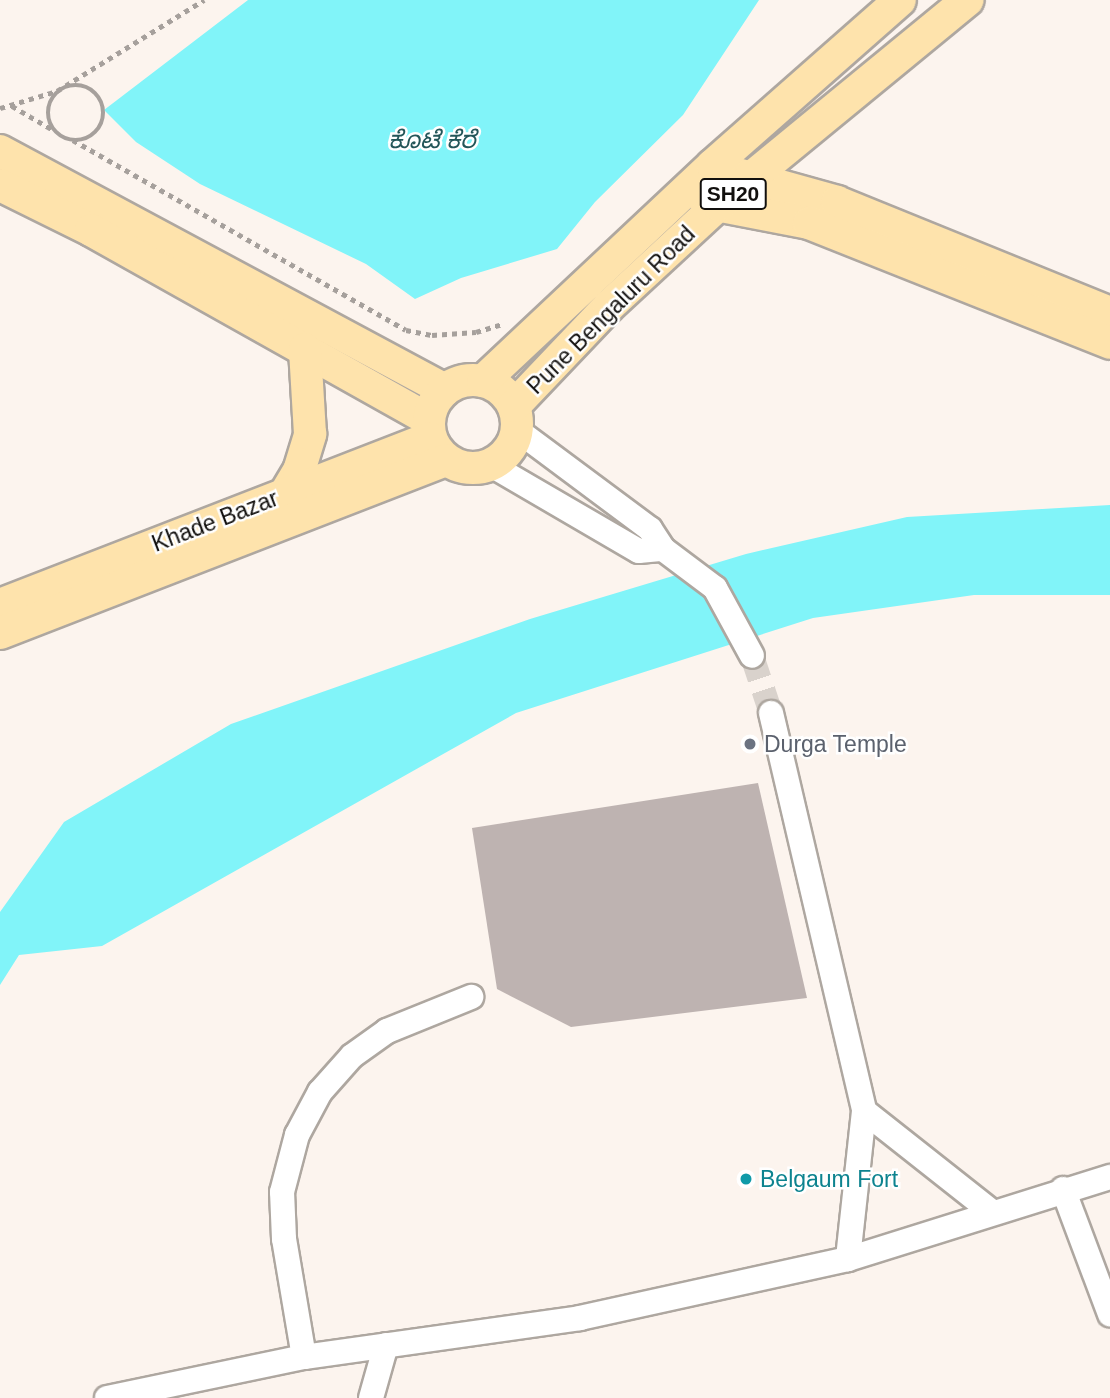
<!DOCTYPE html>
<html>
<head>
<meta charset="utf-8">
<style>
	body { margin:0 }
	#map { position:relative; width:1110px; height:1398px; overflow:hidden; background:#fcf4ee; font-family:Helvetica,"Noto Sans Kannada",sans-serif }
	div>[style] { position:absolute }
	.water>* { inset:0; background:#81f4f9 }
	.building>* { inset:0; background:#beb3b1 }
	.minor-tunnel>* { height:24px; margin-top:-12px; transform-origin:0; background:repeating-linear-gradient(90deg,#d9d2cc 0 24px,transparent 0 36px) }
	.path>* { height:4.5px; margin-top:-2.25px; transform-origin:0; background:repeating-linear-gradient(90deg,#a6a09c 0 5px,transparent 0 10px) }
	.path>.ring { margin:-2.25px; padding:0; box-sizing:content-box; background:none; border:4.5px solid #a6a09c; border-radius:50% }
	.roads { filter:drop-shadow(2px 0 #aea7a0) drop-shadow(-2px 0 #aea7a0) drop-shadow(0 2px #aea7a0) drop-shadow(0 -2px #aea7a0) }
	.minor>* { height:24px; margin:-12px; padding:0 12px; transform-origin:12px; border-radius:12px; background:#fff }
	.major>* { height:32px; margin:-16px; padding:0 16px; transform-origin:16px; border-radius:16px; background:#fee3ac }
	.major>.ring { margin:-16px; padding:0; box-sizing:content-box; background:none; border:32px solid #fee3ac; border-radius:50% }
	.dots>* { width:19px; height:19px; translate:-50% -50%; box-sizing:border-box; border:4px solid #fff; border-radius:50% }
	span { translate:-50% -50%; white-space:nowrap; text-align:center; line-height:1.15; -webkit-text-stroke:5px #fff; paint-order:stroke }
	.shield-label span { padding:2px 5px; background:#fff; border:2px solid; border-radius:5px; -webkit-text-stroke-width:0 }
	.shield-label { font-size:21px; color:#12100e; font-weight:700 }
	.street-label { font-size:23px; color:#12100e }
	.worship-label { font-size:23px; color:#5b616d }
	.left { translate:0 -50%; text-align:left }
	.culture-label { font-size:23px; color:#0d838f }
	.water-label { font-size:24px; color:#235659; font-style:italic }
</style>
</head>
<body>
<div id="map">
	<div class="water">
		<i style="clip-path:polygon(248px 0,759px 0,683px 115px,595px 202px,557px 249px,461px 278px,415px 299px,366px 264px,200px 184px,136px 142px,104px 110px)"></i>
		<i style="clip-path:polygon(1110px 505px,1110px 595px,974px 595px,813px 618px,516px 713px,102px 946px,19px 955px,0 985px,0 912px,64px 822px,231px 724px,530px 619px,746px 554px,907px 517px)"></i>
	</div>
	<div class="building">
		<i style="clip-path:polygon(758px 783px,807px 998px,571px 1027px,497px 989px,472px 828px)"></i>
	</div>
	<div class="minor-tunnel">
		<i style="left:752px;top:656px;width:60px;rotate:71.6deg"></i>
	</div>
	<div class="path">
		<i class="ring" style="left:48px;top:85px;width:51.5px;height:51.5px"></i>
		<i style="left:12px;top:106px;width:48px;rotate:30.3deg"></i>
		<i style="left:0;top:108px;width:59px;rotate:-16.6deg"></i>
		<i style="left:57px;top:91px;width:173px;rotate:-31.8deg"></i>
		<i style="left:73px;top:140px;width:383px;rotate:29.7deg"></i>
		<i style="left:406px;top:330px;width:26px;rotate:11deg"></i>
		<i style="left:432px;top:335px;width:44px;rotate:-3.9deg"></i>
		<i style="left:476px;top:332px;width:28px;rotate:-17deg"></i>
	</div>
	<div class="roads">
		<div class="minor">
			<i style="left:517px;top:430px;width:166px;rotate:36.7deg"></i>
			<i style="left:650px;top:529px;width:24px;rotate:57deg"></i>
			<i style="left:663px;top:549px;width:65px;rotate:36.9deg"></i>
			<i style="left:715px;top:588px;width:77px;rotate:61.4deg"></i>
			<i style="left:491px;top:465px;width:171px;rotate:30.2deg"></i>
			<i style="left:639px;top:551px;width:24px;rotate:-5deg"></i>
			<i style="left:771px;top:713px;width:409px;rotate:76.8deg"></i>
			<i style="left:864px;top:1111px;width:149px;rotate:96.2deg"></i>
			<i style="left:864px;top:1111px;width:163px;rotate:38.3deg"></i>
			<i style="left:1063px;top:1189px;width:134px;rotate:69.4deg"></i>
			<i style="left:304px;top:1357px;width:120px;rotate:-99.6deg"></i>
			<i style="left:284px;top:1239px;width:47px;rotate:-92.4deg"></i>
			<i style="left:282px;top:1192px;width:59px;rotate:-75.3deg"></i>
			<i style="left:297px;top:1135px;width:49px;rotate:-61.9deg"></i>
			<i style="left:320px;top:1092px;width:48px;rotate:-48.4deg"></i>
			<i style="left:352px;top:1056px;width:43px;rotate:-35.5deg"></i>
			<i style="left:387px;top:1031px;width:91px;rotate:-22deg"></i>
			<i style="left:107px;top:1398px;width:201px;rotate:-11.8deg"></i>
			<i style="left:304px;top:1357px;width:279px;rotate:-8deg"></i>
			<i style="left:580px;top:1318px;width:274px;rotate:-12.4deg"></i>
			<i style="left:848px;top:1259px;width:275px;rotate:-17.4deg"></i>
			<i style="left:371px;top:1398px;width:55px;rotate:-74.2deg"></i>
		</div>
		<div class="major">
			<i style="left:0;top:151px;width:505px;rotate:28.24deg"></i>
			<i style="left:737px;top:174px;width:104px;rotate:15.6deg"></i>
			<i style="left:837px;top:202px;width:295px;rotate:22.1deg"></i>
			<i style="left:0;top:185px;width:102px;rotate:26.3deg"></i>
			<i style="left:91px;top:230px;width:386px;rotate:29.3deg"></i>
			<i style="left:706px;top:203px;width:105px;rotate:11deg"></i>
			<i style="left:809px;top:223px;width:324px;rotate:21.7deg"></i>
			<i class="ring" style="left:429px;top:380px;width:56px;height:56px"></i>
			<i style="left:483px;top:381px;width:316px;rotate:-43.2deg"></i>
			<i style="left:713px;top:165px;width:249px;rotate:-41.4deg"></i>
			<i style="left:514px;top:406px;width:138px;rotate:-46.5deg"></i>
			<i style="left:609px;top:306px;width:149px;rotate:-42.8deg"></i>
			<i style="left:718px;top:205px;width:323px;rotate:-39.4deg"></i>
			<i style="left:285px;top:494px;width:27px;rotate:-59deg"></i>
			<i style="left:299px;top:471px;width:39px;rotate:-73deg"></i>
			<i style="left:310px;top:434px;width:85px;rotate:-93.4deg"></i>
			<i style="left:0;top:605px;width:461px;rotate:-21.2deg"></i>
			<i style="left:0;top:633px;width:478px;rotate:-21.2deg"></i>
		</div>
	</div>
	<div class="dots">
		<i style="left:750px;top:744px;background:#6b7280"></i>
		<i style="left:746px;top:1179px;background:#0f9aa8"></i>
	</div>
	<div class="shield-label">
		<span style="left:733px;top:194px">SH20</span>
	</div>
	<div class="street-label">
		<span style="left:611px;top:310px;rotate:-45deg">Pune Bengaluru Road</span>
		<span style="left:215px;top:521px;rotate:-21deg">Khade Bazar</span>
	</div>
	<div class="worship-label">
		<span class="left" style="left:764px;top:744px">Durga Temple</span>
	</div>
	<div class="culture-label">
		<span class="left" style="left:760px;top:1179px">Belgaum Fort</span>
	</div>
	<div class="water-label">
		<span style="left:432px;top:140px">ಕೊಟೆ ಕೆರೆ</span>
	</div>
</div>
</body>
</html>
